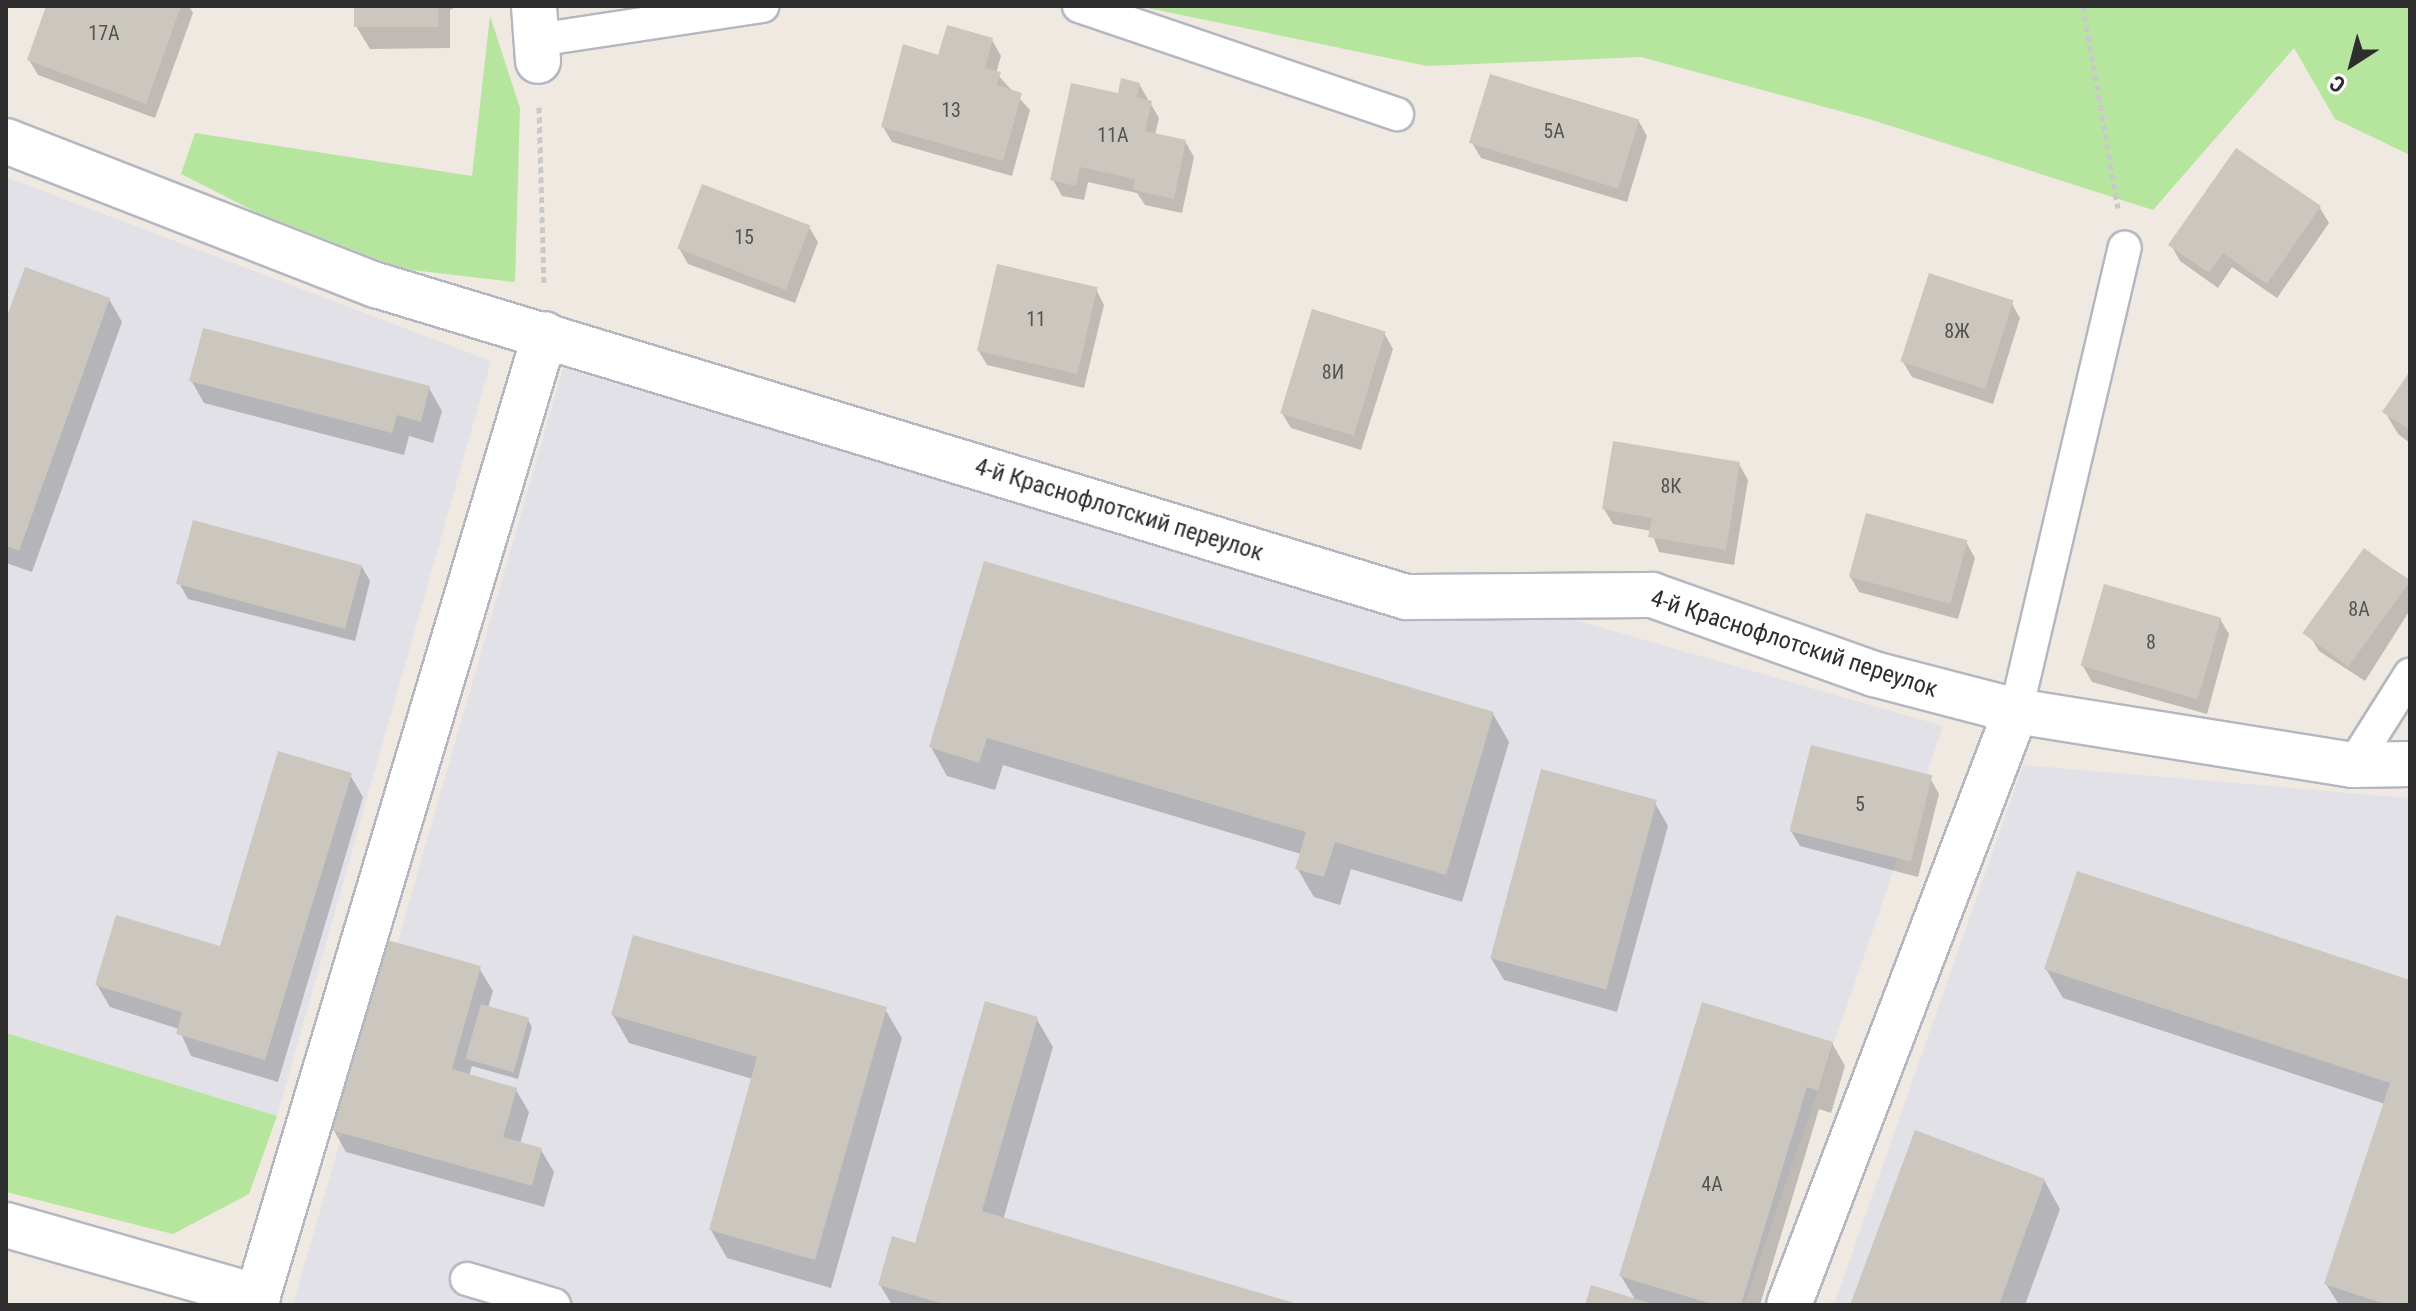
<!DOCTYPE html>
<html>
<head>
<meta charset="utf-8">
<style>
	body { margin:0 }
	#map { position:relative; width:2416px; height:1311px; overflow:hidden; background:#efe9e1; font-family:"Roboto Condensed",sans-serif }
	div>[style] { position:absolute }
	.industrial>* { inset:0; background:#e3e1e8 }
	.green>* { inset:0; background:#b6e59e }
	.shadow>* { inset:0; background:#0003 }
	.building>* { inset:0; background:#cbc7bf; transform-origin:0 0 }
	.path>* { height:5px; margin-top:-2.5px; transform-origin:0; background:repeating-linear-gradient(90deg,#c9c9c9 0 6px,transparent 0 10px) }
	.roads { filter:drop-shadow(2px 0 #b4b7c1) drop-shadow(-2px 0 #b4b7c1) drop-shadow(0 2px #b4b7c1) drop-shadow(0 -2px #b4b7c1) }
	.service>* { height:32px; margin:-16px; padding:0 16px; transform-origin:16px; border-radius:16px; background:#fff }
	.minor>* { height:44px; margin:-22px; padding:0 22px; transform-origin:22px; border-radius:22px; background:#fff }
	span { translate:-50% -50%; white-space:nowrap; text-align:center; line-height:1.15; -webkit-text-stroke:6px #fff; paint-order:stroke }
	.number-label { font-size:20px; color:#555452 }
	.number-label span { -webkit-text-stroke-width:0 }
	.street-label { font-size:24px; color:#2e2e2e }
	.frame { position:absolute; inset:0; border:8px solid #2e2e2e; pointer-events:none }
	.north { position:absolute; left:2312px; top:24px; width:80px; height:80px; -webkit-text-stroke:6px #fff; paint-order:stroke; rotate:216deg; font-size:22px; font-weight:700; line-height:32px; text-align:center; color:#2e2e2e }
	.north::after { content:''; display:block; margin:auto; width:28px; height:36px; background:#2e2e2e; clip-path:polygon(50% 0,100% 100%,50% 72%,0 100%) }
</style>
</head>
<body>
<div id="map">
	<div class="industrial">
		<i style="clip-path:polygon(6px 177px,491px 361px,277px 1116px,6px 1033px)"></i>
		<i style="clip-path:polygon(563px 368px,1403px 618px,1561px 616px,1943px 726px,1744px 1305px,293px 1305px)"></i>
		<i style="clip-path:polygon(2023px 765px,2410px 798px,2410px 1305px,1834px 1305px)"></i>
	</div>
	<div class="green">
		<i style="clip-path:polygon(1138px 6px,2410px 6px,2410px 155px,2335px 119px,2294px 48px,2153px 210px,1869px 119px,1641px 57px,1427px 66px)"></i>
		<i style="clip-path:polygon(490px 16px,520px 108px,515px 282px,403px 269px,258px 213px,181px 174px,195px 133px,472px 176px)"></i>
		<i style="clip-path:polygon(6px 1033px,277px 1116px,249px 1194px,173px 1234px,6px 1192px)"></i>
	</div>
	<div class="shadow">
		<i style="clip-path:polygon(48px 6px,189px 6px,193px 13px,155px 118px,38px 75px,29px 60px)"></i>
		<i style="clip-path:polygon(356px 6px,457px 6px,450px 10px,450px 48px,370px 49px,356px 26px)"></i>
		<i style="clip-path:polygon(992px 40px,1001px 56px,996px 73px,1030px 110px,1012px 176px,892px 142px,883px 127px,940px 57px)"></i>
		<i style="clip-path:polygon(1139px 84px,1159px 118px,1155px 135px,1185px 141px,1194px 157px,1182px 213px,1145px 205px,1137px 193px,1088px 182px,1084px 200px,1062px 196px,1053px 180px,1119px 96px)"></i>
		<i style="clip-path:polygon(1638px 120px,1647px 136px,1627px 202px,1481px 158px,1472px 143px)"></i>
		<i style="clip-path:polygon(2320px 208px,2329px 223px,2277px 298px,2232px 267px,2218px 288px,2180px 261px,2171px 245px)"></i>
		<i style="clip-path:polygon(809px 227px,818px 242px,795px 303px,688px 264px,679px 248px)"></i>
		<i style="clip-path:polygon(1096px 289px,1104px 305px,1084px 388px,987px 365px,978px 350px)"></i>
		<i style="clip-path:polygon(109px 299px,122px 322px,32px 572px,6px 563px,6px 325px)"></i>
		<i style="clip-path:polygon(2011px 302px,2020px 318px,1993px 404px,1912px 377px,1903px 362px)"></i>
		<i style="clip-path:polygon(1384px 333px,1393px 349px,1361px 450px,1291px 428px,1282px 413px)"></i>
		<i style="clip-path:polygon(2410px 374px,2410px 443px,2398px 434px,2385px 412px)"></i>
		<i style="clip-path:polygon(191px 380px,429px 388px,442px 411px,433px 443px,409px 436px,404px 455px,204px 403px)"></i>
		<i style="clip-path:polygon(1739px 464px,1748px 480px,1734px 565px,1659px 552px,1651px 531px,1613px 524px,1604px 509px)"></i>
		<i style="clip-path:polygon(1966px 542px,1975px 558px,1958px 619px,1859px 592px,1850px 576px)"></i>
		<i style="clip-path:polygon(2364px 551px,2410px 580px,2410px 610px,2365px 681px,2319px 651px,2310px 636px)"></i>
		<i style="clip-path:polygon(985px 563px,1493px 714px,1509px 742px,1462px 902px,1351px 869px,1340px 905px,1314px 897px,1297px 868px,1301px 854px,1003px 765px,995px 790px,947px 776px,931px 747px)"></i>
		<i style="clip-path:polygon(361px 565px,370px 581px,355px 641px,188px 599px,179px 583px)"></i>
		<i style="clip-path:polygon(2220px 619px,2229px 634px,2207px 714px,2092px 682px,2083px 666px)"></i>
		<i style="clip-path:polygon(350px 775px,363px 797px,278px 1082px,191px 1056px,179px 1029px,110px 1007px,97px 985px,221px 949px)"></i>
		<i style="clip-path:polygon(1930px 778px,1939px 794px,1918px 877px,1800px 846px,1791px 831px)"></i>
		<i style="clip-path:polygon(1655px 803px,1668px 826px,1617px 1012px,1504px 980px,1491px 958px)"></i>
		<i style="clip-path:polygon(479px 968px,493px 991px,488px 1008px,528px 1020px,532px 1027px,518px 1079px,472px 1066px,469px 1076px,516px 1090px,529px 1112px,520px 1144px,541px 1150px,554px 1172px,544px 1207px,346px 1152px,333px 1129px)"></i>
		<i style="clip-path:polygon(2046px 969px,2410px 983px,2410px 1305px,2339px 1305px,2326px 1284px,2385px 1104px,2063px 998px)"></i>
		<i style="clip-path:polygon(885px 1009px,902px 1038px,831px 1288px,727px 1258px,711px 1230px,753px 1079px,629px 1043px,613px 1015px)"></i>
		<i style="clip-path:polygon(1036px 1018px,1053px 1047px,1003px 1220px,1297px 1305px,892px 1305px,880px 1285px,916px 1245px)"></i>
		<i style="clip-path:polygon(1832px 1043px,1845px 1066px,1831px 1113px,1819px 1109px,1760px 1305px,1587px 1305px,1636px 1301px,1621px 1276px)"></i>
		<i style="clip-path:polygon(2044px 1180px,2060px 1209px,2025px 1305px,1852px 1305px)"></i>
	</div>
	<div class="building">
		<i style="clip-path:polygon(46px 6px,181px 6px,146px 104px,27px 60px)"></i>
		<i style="left:354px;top:6px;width:84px;height:21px"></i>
		<i style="clip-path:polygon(947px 25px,993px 38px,985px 68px,1001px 72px,997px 85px,1022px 93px,1003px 161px,881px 127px,903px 44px,938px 55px)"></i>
		<i style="left:1490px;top:74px;width:156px;height:72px;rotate:17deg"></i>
		<i style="clip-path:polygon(1121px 78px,1140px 83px,1137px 97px,1152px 101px,1145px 131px,1186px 140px,1174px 199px,1133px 190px,1135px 179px,1080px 167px,1076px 186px,1050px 180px,1071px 83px,1118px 93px)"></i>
		<i style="clip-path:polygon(2236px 148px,2321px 206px,2267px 284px,2223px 253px,2209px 273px,2168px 245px)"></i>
		<i style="left:702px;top:184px;width:116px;height:69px;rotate:21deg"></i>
		<i style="left:997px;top:264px;width:103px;height:89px;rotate:13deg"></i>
		<i style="clip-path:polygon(25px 267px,110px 298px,19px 551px,6px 546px,6px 319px)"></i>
		<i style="left:1929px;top:273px;width:89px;height:93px;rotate:18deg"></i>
		<i style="left:1312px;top:309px;width:77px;height:109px;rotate:17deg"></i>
		<i style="clip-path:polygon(203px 328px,430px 386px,421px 422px,397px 415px,392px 433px,189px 381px)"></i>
		<i style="clip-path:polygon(2410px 371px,2410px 430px,2382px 412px)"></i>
		<i style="clip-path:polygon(1613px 441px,1740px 462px,1726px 550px,1648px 537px,1652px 518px,1602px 509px)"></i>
		<i style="left:1866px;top:513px;width:105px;height:66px;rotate:15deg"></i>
		<i style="left:193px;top:520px;width:175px;height:66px;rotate:15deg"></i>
		<i style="left:2364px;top:548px;width:57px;height:105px;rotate:36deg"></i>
		<i style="clip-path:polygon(984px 561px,1494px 712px,1446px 875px,1335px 842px,1324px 877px,1295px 869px,1306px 832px,987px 738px,979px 763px,929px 747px)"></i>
		<i style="left:2104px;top:584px;width:122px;height:85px;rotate:16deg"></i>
		<i style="left:1811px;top:745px;width:125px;height:89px;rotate:14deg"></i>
		<i style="clip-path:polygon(278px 751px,352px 773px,265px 1060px,176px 1034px,182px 1012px,95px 985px,116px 915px,220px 946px)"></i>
		<i style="left:1541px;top:769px;width:120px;height:196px;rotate:15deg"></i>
		<i style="clip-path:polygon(2077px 871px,2410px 980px,2410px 1305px,2388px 1305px,2324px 1284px,2390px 1083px,2044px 969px)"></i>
		<i style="clip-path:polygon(633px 935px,887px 1007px,815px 1260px,709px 1230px,757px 1057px,611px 1015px)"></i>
		<i style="clip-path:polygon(384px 939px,481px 966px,452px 1069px,517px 1088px,503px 1137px,542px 1148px,532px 1186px,331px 1130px)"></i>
		<i style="clip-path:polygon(985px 1001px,1038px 1017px,982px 1211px,1301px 1305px,947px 1305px,878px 1285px,892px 1236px,915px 1243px)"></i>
		<i style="clip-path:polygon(1702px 1002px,1833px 1042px,1818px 1091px,1807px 1087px,1741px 1305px,1715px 1305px,1619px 1276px)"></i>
		<i style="left:481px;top:1004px;width:50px;height:57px;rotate:16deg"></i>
		<i style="clip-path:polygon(1915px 1130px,2045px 1179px,1999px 1305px,1850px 1305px)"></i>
		<i style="clip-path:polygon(1591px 1285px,1653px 1304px,1653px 1305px,1585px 1305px)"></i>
	</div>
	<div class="path">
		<i style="left:2083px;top:6px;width:205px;rotate:80.2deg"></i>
		<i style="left:539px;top:107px;width:178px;rotate:88.4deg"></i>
	</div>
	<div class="roads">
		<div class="service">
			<i style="left:1079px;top:6px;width:336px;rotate:18.8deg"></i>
			<i style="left:537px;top:40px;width:228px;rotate:-8.6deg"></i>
			<i style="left:2016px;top:711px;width:476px;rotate:-76.8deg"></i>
			<i style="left:2353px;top:765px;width:107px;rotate:-57.7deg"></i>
			<i style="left:467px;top:1279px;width:91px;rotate:16.6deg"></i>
		</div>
		<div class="minor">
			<i style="left:534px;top:6px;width:55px;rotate:85.8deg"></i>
			<i style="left:6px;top:141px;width:397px;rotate:21.3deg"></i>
			<i style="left:376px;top:285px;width:1076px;rotate:16.85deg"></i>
			<i style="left:1406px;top:597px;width:246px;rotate:-0.5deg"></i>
			<i style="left:1652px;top:595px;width:236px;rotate:19.6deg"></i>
			<i style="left:1874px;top:674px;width:147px;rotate:14.6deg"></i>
			<i style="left:2016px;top:711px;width:341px;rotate:9.1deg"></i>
			<i style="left:2353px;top:765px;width:57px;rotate:-1deg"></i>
			<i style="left:6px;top:1225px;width:262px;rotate:15.9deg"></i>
			<i style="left:255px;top:1305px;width:1013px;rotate:-73.37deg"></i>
			<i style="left:1789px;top:1305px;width:636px;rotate:-69.09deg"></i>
		</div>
	</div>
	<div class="number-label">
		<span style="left:104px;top:33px">17А</span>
		<span style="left:951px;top:110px">13</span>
		<span style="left:1554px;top:131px">5А</span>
		<span style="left:1113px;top:135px">11А</span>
		<span style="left:744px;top:237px">15</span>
		<span style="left:1036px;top:319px">11</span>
		<span style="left:1957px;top:331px">8Ж</span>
		<span style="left:1333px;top:372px">8И</span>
		<span style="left:1671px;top:486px">8К</span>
		<span style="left:2359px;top:609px">8А</span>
		<span style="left:2151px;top:642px">8</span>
		<span style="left:1860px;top:804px">5</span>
		<span style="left:1712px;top:1184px">4А</span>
	</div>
	<div class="street-label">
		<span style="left:1119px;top:510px;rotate:17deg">4-й Краснофлотский переулок</span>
		<span style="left:1794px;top:644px;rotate:18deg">4-й Краснофлотский переулок</span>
	</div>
	<div class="frame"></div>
	<div class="north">С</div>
</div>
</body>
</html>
